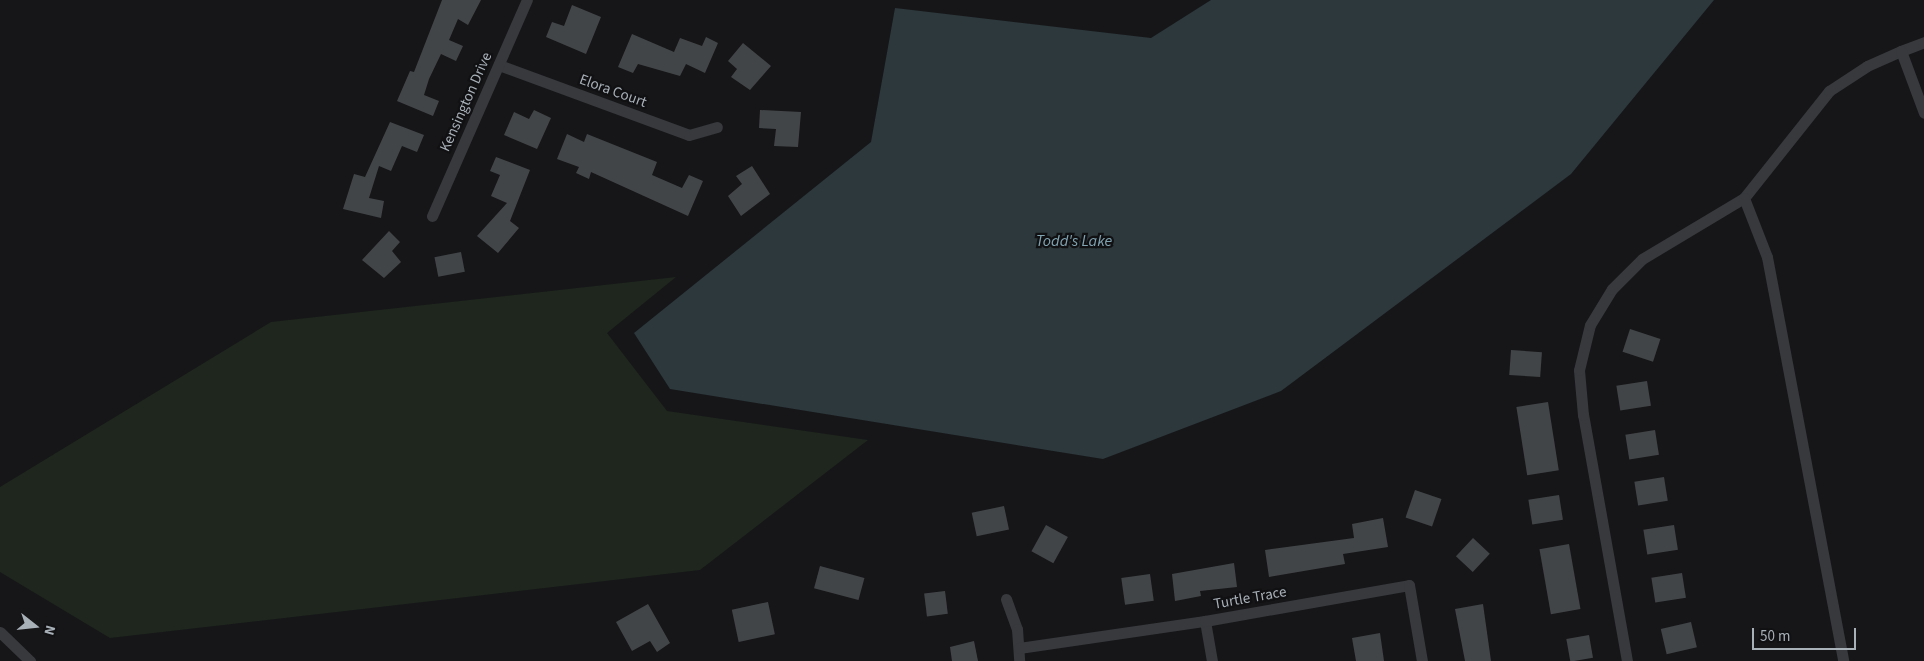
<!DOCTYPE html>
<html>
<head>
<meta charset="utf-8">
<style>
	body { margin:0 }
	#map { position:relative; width:1924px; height:661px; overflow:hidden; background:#161618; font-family:"Source Sans 3",sans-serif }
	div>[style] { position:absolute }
	.green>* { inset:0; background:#1e261e }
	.water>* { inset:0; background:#2c383c }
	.building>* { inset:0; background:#424548; transform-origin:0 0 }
	.street>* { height:11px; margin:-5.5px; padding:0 5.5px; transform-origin:5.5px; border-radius:5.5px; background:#37393d }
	span { translate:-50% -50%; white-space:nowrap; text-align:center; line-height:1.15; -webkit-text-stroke:4.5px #111113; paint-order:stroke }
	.street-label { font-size:15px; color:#a8b0b8 }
	.water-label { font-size:16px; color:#80a4b2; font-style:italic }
	.north { position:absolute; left:10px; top:601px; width:50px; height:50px; -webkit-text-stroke:4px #111113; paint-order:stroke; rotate:106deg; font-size:14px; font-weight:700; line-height:20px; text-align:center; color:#a8b0b8 }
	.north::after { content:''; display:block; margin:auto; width:18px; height:22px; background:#a8b0b8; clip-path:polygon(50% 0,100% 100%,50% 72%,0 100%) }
	.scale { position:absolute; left:1752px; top:628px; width:104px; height:22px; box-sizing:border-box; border:2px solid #a8b0b8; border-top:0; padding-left:6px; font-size:15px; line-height:18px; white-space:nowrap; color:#a8b0b8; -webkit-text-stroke:4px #111113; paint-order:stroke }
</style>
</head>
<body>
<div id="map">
	<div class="green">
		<i style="clip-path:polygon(676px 277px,607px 333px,667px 411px,868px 440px,700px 570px,110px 638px,0 572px,0 487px,271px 322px)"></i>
	</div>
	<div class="water">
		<i style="clip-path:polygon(1211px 0,1714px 0,1571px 174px,1281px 391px,1103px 459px,670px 389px,634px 333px,871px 142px,895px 8px,1151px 38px)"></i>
	</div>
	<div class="building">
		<i style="clip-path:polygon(442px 0,481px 0,468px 25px,458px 19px,449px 40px,463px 46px,456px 61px,441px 54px,429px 79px,424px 95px,439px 101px,433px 116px,397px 101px,410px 71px,414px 72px)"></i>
		<i style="clip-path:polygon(572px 5px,601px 17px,586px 54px,546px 37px,552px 22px,564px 26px)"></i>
		<i style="clip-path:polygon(632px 34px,674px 52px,680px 38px,702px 46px,706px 37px,718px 43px,705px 73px,686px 64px,680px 76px,638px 64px,633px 73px,618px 67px)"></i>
		<i style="clip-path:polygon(743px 43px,771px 66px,750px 90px,731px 77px,737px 69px,728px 61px)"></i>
		<i style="clip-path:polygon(534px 110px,551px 118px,537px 149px,504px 135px,514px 112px,529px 119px)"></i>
		<i style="clip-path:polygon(760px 110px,801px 112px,798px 147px,774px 146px,776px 129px,759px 128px)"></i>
		<i style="clip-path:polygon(390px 122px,424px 135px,417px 152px,402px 146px,391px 171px,379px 166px,369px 198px,384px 201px,381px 218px,343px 209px,354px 174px,365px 177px)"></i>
		<i style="clip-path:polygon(567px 134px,584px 142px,587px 134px,657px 162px,652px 175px,682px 188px,689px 175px,703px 181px,688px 216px,591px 172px,589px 179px,576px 173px,579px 167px,557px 159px)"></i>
		<i style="clip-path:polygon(496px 157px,530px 170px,510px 221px,519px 228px,498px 253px,477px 236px,507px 203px,491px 196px,500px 175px,490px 171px)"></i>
		<i style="clip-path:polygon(752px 166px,770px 194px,741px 216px,728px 196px,742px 184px,736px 176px)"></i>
		<i style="clip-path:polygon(389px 231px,400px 242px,392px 251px,401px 262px,384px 278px,362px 260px)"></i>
		<i style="left:461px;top:252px;width:20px;height:27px;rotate:79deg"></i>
		<i style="left:1630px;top:329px;width:32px;height:24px;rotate:18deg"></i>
		<i style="left:1511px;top:350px;width:31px;height:25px;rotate:4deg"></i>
		<i style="left:1647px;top:381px;width:25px;height:31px;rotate:81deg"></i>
		<i style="left:1548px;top:402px;width:69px;height:32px;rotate:81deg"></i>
		<i style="left:1655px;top:430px;width:25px;height:30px;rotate:81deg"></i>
		<i style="left:1664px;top:477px;width:24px;height:30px;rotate:81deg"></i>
		<i style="left:1415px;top:490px;width:28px;height:29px;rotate:19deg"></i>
		<i style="left:1559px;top:495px;width:25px;height:31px;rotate:81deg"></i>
		<i style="left:1004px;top:506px;width:24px;height:33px;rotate:78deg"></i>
		<i style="clip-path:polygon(1383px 518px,1388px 547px,1343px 554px,1345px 564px,1269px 577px,1265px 550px,1354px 538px,1352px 524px)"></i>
		<i style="left:1046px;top:525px;width:25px;height:30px;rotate:29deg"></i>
		<i style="left:1674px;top:525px;width:25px;height:31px;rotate:81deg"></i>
		<i style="left:1473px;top:538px;width:23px;height:25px;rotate:43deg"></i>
		<i style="left:1569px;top:544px;width:66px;height:30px;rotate:80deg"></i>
		<i style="clip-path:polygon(1234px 563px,1237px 587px,1200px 591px,1201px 596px,1175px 601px,1172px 574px)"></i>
		<i style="left:820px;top:566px;width:46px;height:23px;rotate:15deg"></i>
		<i style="left:1682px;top:573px;width:25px;height:31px;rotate:81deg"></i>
		<i style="left:1150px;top:574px;width:27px;height:29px;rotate:82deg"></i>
		<i style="left:945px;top:591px;width:23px;height:21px;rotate:83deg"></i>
		<i style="left:768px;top:602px;width:33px;height:37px;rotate:78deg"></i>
		<i style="clip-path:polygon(648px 604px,670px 643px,657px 652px,650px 641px,632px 651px,616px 622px)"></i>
		<i style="clip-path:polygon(1483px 604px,1491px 661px,1465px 661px,1455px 609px)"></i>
		<i style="left:1691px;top:622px;width:26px;height:31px;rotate:77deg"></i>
		<i style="clip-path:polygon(1380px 633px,1384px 661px,1356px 661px,1352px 638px)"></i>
		<i style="left:1589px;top:635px;width:23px;height:23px;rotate:80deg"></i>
		<i style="clip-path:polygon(974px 641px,978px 661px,952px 661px,950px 647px)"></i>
	</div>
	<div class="street">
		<i style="left:1901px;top:51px;width:25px;rotate:-21deg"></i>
		<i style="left:499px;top:65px;width:202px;rotate:20.2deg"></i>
		<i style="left:689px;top:135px;width:29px;rotate:-16deg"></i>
		<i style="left:1744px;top:198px;width:137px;rotate:-51.5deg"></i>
		<i style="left:1829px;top:91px;width:45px;rotate:-33.3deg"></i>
		<i style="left:1867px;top:66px;width:37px;rotate:-24deg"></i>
		<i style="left:1901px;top:51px;width:66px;rotate:69.6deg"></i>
		<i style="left:432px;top:216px;width:236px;rotate:-66.3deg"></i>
		<i style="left:1006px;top:599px;width:32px;rotate:70deg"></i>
		<i style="left:1017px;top:629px;width:32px;rotate:86deg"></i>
		<i style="left:1205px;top:621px;width:41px;rotate:80.1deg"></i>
		<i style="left:0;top:632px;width:42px;rotate:44deg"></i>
		<i style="left:1019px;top:648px;width:188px;rotate:-8.3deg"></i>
		<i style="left:1205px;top:621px;width:207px;rotate:-10deg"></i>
		<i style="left:1409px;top:585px;width:77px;rotate:80.3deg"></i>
		<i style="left:1627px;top:661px;width:250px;rotate:-100.1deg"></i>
		<i style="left:1583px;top:415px;width:45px;rotate:-95.1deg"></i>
		<i style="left:1579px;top:370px;width:46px;rotate:-76.3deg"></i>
		<i style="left:1590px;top:325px;width:42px;rotate:-58.6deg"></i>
		<i style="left:1612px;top:289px;width:42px;rotate:-45deg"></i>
		<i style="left:1642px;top:259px;width:119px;rotate:-30.9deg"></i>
		<i style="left:1744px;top:198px;width:63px;rotate:68.7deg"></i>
		<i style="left:1767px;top:257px;width:411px;rotate:79.3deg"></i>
	</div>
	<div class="street-label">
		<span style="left:613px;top:91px;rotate:20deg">Elora Court</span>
		<span style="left:466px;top:102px;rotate:-66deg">Kensington Drive</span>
		<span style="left:1250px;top:598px;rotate:-10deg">Turtle Trace</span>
	</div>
	<div class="water-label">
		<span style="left:1074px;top:241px">Todd's Lake</span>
	</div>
	<div class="north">N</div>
	<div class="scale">50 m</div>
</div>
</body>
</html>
